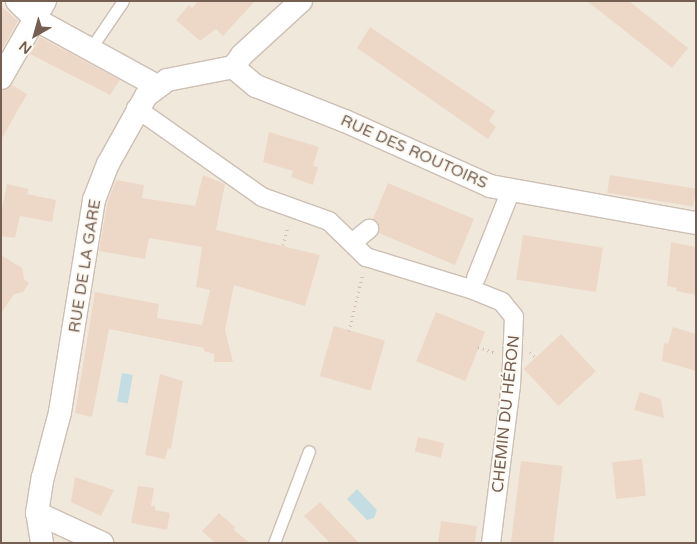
<!DOCTYPE html>
<html>
<head>
<meta charset="utf-8">
<style>
	body { margin:0 }
	#map { position:relative; width:697px; height:544px; overflow:hidden; background:#fbf6ed; font-family:"Varela Round",sans-serif }
	div>[style] { position:absolute }
	.residential>* { inset:0; background:#f1e8dc; transform-origin:0 0 }
	.water>* { inset:0; background:#c3dde3; transform-origin:0 0 }
	.building>* { inset:0; background:#edd8c7; transform-origin:0 0 }
	.path>* { height:3px; margin-top:-1.5px; transform-origin:0; background:repeating-linear-gradient(90deg,#d2bbaa 0 1px,transparent 0 5px) }
	.roads { filter:drop-shadow(1px 0 #ccbfb3) drop-shadow(-1px 0 #ccbfb3) drop-shadow(0 1px #ccbfb3) drop-shadow(0 -1px #ccbfb3) }
	.service>* { height:11px; margin:-5.5px; padding:0 5.5px; transform-origin:5.5px; border-radius:5.5px; background:#fff }
	.pedestrian>* { height:18px; margin:-9px; padding:0 9px; transform-origin:9px; border-radius:9px; background:#fff }
	.minor>* { height:22px; margin:-11px; padding:0 11px; transform-origin:11px; border-radius:11px; background:#fff }
	span { translate:-50% -50%; white-space:nowrap; text-align:center; line-height:1.15; -webkit-text-stroke:4px #fdfaf3; paint-order:stroke }
	.street-label { font-size:16px; color:#745f52 }
	.frame { position:absolute; inset:0; border:2px solid #745f52; pointer-events:none }
	.north { position:absolute; left:10px; top:10px; width:50px; height:50px; -webkit-text-stroke:4px #fdfaf3; paint-order:stroke; rotate:218deg; font-size:14px; font-weight:700; line-height:20px; text-align:center; color:#745f52 }
	.north::after { content:''; display:block; margin:auto; width:18px; height:22px; background:#745f52; clip-path:polygon(50% 0,100% 100%,50% 72%,0 100%) }
</style>
</head>
<body>
<div id="map">
	<div class="residential">
		<i style="left:1px;top:1px;width:695px;height:542px"></i>
	</div>
	<div class="water">
		<i style="left:122px;top:373px;width:11px;height:29px;rotate:10deg"></i>
		<i style="clip-path:polygon(357px 489px,377px 510px,374px 518px,367px 520px,347px 499px)"></i>
	</div>
	<div class="building">
		<i style="clip-path:polygon(198px 1px,255px 1px,223px 36px,216px 29px,200px 41px,176px 20px,189px 5px,192px 8px)"></i>
		<i style="clip-path:polygon(587px 1px,629px 1px,688px 48px,672px 68px)"></i>
		<i style="clip-path:polygon(1px 6px,18px 21px,1px 51px)"></i>
		<i style="clip-path:polygon(370px 27px,495px 111px,489px 121px,496px 127px,488px 139px,357px 48px)"></i>
		<i style="clip-path:polygon(40px 37px,120px 80px,110px 95px,30px 54px,19px 73px)"></i>
		<i style="clip-path:polygon(12px 85px,27px 94px,1px 140px,1px 91px)"></i>
		<i style="clip-path:polygon(269px 132px,319px 147px,313px 166px,318px 167px,313px 185px,291px 177px,293px 171px,263px 162px)"></i>
		<i style="clip-path:polygon(203px 175px,225px 184px,216px 230px,320px 255px,305px 306px,234px 285px,225px 330px,233px 362px,214px 362px,214px 354px,204px 351px,204px 348px,109px 329px,92px 417px,75px 413px,95px 292px,159px 304px,157px 318px,202px 325px,210px 290px,196px 287px,202px 247px,149px 238px,145px 259px,99px 251px,107px 204px,116px 180px,144px 185px,142px 198px,195px 206px)"></i>
		<i style="left:610px;top:175px;width:87px;height:18px;rotate:9deg"></i>
		<i style="clip-path:polygon(388px 183px,474px 219px,455px 265px,379px 233px,379px 227px,373px 219px)"></i>
		<i style="clip-path:polygon(7px 184px,29px 189px,27px 194px,56px 200px,52px 222px,20px 216px,15px 238px,1px 236px,1px 213px)"></i>
		<i style="left:523px;top:235px;width:81px;height:45px;rotate:9deg"></i>
		<i style="clip-path:polygon(671px 242px,696px 247px,696px 295px,676px 291px,677px 288px,667px 286px)"></i>
		<i style="clip-path:polygon(1px 255px,22px 268px,24px 279px,29px 283px,23px 292px,14px 294px,1px 313px)"></i>
		<i style="left:436px;top:312px;width:53px;height:53px;rotate:22deg"></i>
		<i style="left:334px;top:326px;width:53px;height:52px;rotate:16deg"></i>
		<i style="clip-path:polygon(673px 327px,696px 334px,696px 371px,662px 361px,664px 343px,668px 344px)"></i>
		<i style="left:561px;top:334px;width:51px;height:51px;rotate:47deg"></i>
		<i style="clip-path:polygon(160px 374px,183px 381px,171px 449px,168px 448px,165px 459px,145px 455px)"></i>
		<i style="clip-path:polygon(640px 392px,661px 399px,664px 418px,634px 410px)"></i>
		<i style="left:418px;top:437px;width:27px;height:15px;rotate:13deg"></i>
		<i style="left:642px;top:459px;width:37px;height:30px;rotate:84deg"></i>
		<i style="left:521px;top:461px;width:42px;height:83px;rotate:7deg"></i>
		<i style="clip-path:polygon(75px 477px,114px 490px,101px 516px,71px 502px)"></i>
		<i style="clip-path:polygon(138px 486px,154px 488px,151px 506px,155px 506px,155px 510px,170px 513px,167px 530px,131px 523px)"></i>
		<i style="clip-path:polygon(320px 502px,359px 543px,330px 543px,304px 516px)"></i>
		<i style="clip-path:polygon(219px 513px,235px 527px,234px 530px,250px 543px,215px 543px,202px 531px)"></i>
		<i style="clip-path:polygon(441px 521px,477px 526px,475px 543px,438px 543px)"></i>
	</div>
	<div class="path">
		<i style="left:283px;top:245px;width:20px;rotate:-75deg"></i>
		<i style="left:349px;top:331px;width:60px;rotate:-76.4deg"></i>
		<i style="left:478px;top:347px;width:18px;rotate:19deg"></i>
		<i style="left:530px;top:352px;width:9px;rotate:41deg"></i>
	</div>
	<div class="roads">
		<div class="service">
			<i style="left:91px;top:48px;width:57px;rotate:-55.8deg"></i>
			<i style="left:274px;top:543px;width:98px;rotate:-69.2deg"></i>
		</div>
		<div class="pedestrian">
			<i style="left:136px;top:108px;width:154px;rotate:35.2deg"></i>
			<i style="left:262px;top:197px;width:71px;rotate:19.7deg"></i>
			<i style="left:329px;top:221px;width:52px;rotate:44.2deg"></i>
			<i style="left:366px;top:257px;width:112px;rotate:17.1deg"></i>
			<i style="left:473px;top:290px;width:31px;rotate:22deg"></i>
			<i style="left:502px;top:302px;width:19px;rotate:51deg"></i>
			<i style="left:514px;top:317px;width:68px;rotate:92.5deg"></i>
			<i style="left:511px;top:385px;width:159px;rotate:97.2deg"></i>
			<i style="left:353px;top:242px;width:21px;rotate:-39deg"></i>
			<i style="left:476px;top:278px;width:95px;rotate:-68.3deg"></i>
		</div>
		<div class="minor">
			<i style="left:17px;top:1px;width:25px;rotate:45deg"></i>
			<i style="left:35px;top:19px;width:139px;rotate:28.8deg"></i>
			<i style="left:233px;top:67px;width:30px;rotate:40deg"></i>
			<i style="left:256px;top:86px;width:96px;rotate:21.5deg"></i>
			<i style="left:345px;top:121px;width:159px;rotate:24.1deg"></i>
			<i style="left:490px;top:186px;width:209px;rotate:10.2deg"></i>
			<i style="left:1px;top:78px;width:89px;rotate:-60.3deg"></i>
			<i style="left:37px;top:513px;width:72px;rotate:24.8deg"></i>
			<i style="left:42px;top:543px;width:30px;rotate:-99deg"></i>
			<i style="left:37px;top:513px;width:36px;rotate:-81deg"></i>
			<i style="left:43px;top:477px;width:67px;rotate:-75.3deg"></i>
			<i style="left:60px;top:412px;width:215px;rotate:-80.9deg"></i>
			<i style="left:94px;top:200px;width:39px;rotate:-69deg"></i>
			<i style="left:108px;top:164px;width:78px;rotate:-60.8deg"></i>
			<i style="left:146px;top:96px;width:26px;rotate:-37deg"></i>
			<i style="left:167px;top:80px;width:67px;rotate:-11.1deg"></i>
			<i style="left:233px;top:67px;width:15px;rotate:-53deg"></i>
			<i style="left:242px;top:55px;width:80px;rotate:-42.5deg"></i>
		</div>
	</div>
	<div class="street-label">
		<span style="left:414px;top:152px;rotate:24deg">RUE DES ROUTOIRS</span>
		<span style="left:85px;top:266px;rotate:-81deg">RUE DE LA GARE</span>
		<span style="left:506px;top:414px;rotate:-84deg">CHEMIN DU HÉRON</span>
	</div>
	<div class="frame"></div>
	<div class="north">N</div>
</div>
</body>
</html>
